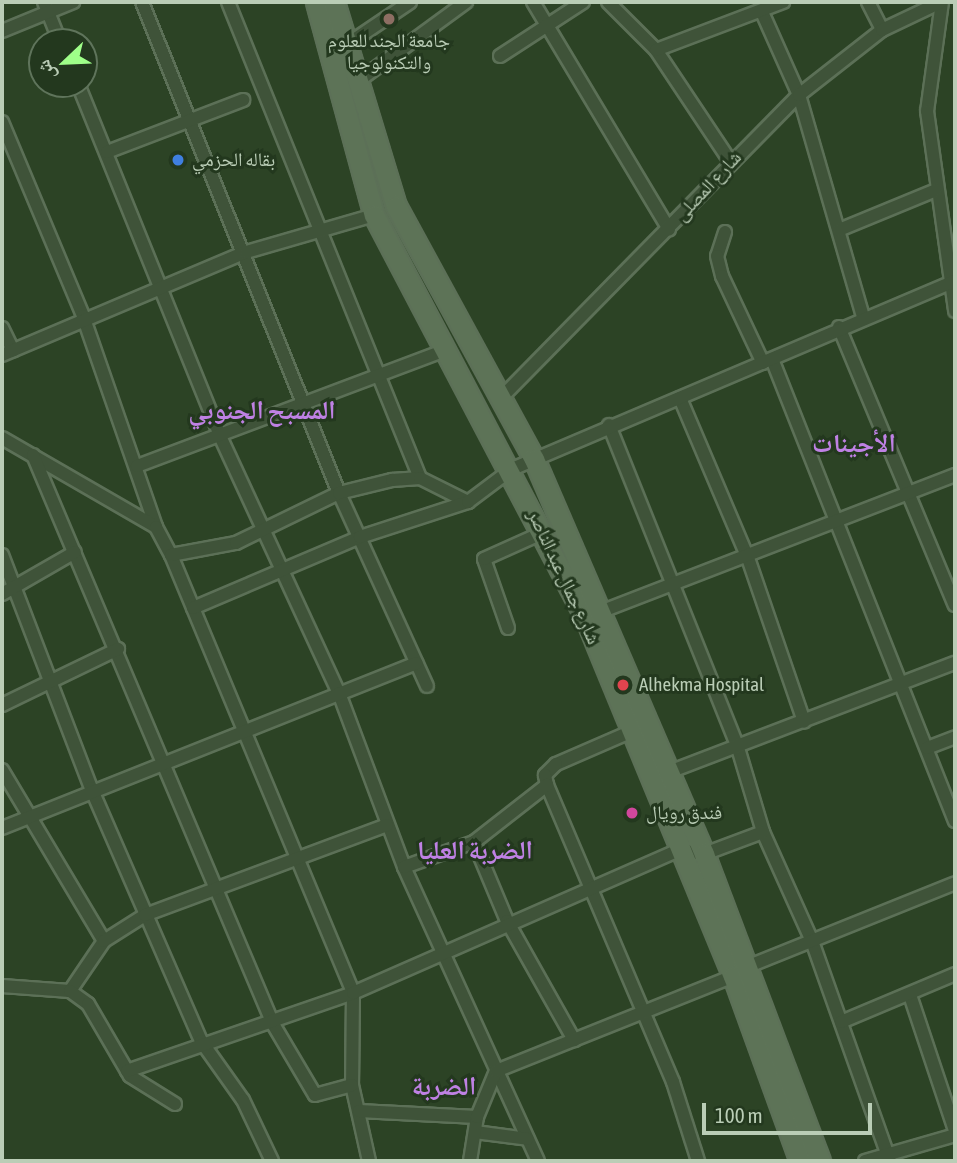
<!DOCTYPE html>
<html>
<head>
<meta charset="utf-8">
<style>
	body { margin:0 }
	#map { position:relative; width:957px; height:1163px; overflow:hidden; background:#2c4325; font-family:"Asap Condensed","Noto Naskh Arabic",sans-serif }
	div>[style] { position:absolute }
	.roads { filter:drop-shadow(2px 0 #5c7057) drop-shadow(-2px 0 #5c7057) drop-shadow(0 2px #5c7057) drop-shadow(0 -2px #5c7057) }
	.street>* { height:12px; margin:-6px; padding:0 6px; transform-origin:6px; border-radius:6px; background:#3f5339 }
	.primary>* { height:19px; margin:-9.5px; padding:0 9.5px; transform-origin:9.5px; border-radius:9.5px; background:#5d7357 }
	.dots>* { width:19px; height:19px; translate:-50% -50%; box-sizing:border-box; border:4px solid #23381e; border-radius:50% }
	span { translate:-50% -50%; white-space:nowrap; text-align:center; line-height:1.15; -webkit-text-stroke:6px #23381e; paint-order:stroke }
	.poi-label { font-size:19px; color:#bacdb6 }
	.left { translate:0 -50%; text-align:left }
	.street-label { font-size:19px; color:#bacdb6 }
	.district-label { font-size:26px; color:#bf81e4; font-weight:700 }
	.frame { position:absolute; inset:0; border:4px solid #bacdb6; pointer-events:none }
	.north { position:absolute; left:28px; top:28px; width:70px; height:70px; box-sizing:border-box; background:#23381e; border:2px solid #5f745b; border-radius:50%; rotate:247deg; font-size:19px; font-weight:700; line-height:28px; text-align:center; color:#bacdb6 }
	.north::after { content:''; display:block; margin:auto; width:24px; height:32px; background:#9fff89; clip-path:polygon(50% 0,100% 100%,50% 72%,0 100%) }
	.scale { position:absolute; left:702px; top:1103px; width:170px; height:32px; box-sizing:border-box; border:4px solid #bacdb6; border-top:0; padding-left:9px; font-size:21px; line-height:24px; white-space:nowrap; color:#bacdb6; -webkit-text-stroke:5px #23381e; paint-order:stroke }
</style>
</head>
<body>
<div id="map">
	<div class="roads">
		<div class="street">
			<i style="left:44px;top:2px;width:43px;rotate:68.2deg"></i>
			<i style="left:142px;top:2px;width:529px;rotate:68.14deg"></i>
			<i style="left:339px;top:493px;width:212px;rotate:65.5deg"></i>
			<i style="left:228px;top:2px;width:513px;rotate:68.03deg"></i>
			<i style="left:533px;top:2px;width:265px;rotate:59.1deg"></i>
			<i style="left:608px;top:2px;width:68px;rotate:45deg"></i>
			<i style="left:656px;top:50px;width:133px;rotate:56.3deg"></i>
			<i style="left:868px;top:2px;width:31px;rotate:63deg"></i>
			<i style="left:942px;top:2px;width:110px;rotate:97.8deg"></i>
			<i style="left:927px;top:111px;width:202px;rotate:82deg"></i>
			<i style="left:762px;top:12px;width:91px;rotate:66deg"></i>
			<i style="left:799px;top:95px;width:231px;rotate:73.9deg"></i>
			<i style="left:2px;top:31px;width:77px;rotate:-22.2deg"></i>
			<i style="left:348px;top:44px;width:75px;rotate:-34.1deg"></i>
			<i style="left:656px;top:50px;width:136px;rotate:-20.7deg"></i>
			<i style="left:500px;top:56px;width:99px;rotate:-33deg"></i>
			<i style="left:358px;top:81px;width:134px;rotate:-36.2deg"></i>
			<i style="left:78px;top:84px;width:380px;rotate:68deg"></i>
			<i style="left:220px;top:436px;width:283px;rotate:65.2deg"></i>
			<i style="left:339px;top:693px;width:186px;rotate:69.5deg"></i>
			<i style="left:404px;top:867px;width:323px;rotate:65.5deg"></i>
			<i style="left:2px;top:122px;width:210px;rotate:67.3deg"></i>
			<i style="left:83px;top:316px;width:223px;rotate:70.9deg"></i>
			<i style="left:107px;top:152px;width:146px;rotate:-20.9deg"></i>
			<i style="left:839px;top:230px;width:105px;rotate:-22.4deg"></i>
			<i style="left:725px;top:232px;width:25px;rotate:108deg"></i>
			<i style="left:717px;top:256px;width:21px;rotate:76deg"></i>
			<i style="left:722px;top:276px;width:96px;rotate:64.8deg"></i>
			<i style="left:839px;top:327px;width:301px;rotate:67.4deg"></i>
			<i style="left:2px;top:328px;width:25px;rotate:64deg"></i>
			<i style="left:2px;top:355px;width:265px;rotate:-22.9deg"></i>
			<i style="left:246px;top:252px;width:133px;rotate:-16.1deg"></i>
			<i style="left:772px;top:359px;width:497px;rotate:68.4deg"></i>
			<i style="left:680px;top:398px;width:174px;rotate:67deg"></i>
			<i style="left:748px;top:558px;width:173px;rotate:71.1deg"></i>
			<i style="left:499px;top:400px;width:428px;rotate:-45.5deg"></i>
			<i style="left:799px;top:95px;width:105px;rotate:-38.1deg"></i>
			<i style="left:882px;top:30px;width:65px;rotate:-25.4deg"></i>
			<i style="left:609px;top:425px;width:348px;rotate:68.2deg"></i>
			<i style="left:738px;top:748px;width:88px;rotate:73.4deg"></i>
			<i style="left:763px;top:832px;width:120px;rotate:65.8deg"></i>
			<i style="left:812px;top:941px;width:233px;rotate:70.5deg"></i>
			<i style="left:2px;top:438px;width:178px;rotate:30deg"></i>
			<i style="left:156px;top:527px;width:32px;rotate:62deg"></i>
			<i style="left:171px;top:555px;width:474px;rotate:67.4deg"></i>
			<i style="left:353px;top:993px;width:92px;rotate:90.6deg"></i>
			<i style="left:352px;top:1085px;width:78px;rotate:77.4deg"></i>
			<i style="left:33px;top:455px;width:618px;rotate:67.13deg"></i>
			<i style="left:273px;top:1024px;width:82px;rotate:59.4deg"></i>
			<i style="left:315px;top:1095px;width:38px;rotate:-15deg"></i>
			<i style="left:137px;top:466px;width:329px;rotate:-20.6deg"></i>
			<i style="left:2px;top:555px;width:249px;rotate:69.1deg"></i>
			<i style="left:91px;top:788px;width:276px;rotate:66.5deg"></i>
			<i style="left:201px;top:1041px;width:72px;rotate:54.6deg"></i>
			<i style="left:243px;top:1100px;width:68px;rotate:64.6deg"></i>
			<i style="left:171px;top:555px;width:66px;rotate:-10.5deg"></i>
			<i style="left:236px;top:543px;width:114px;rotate:-25.9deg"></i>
			<i style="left:339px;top:493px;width:55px;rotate:-13.8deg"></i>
			<i style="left:392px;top:480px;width:28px;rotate:-4deg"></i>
			<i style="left:420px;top:478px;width:54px;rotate:26.6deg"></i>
			<i style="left:2px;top:594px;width:84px;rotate:-29.9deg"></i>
			<i style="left:193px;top:608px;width:181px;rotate:-23deg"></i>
			<i style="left:360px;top:537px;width:114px;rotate:-18deg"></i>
			<i style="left:468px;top:502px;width:55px;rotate:-36.9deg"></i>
			<i style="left:512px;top:469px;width:481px;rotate:-23deg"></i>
			<i style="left:600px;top:612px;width:381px;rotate:-21.1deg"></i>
			<i style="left:508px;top:628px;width:73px;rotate:-109.2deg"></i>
			<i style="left:484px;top:559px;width:66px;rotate:-24.2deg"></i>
			<i style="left:2px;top:705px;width:129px;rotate:-25.8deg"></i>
			<i style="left:630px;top:732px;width:81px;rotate:156.6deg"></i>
			<i style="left:556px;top:764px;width:16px;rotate:135deg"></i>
			<i style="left:545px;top:775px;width:10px;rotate:79deg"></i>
			<i style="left:547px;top:785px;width:323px;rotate:67deg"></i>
			<i style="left:673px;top:1082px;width:83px;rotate:72.4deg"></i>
			<i style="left:927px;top:748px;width:30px;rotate:-21deg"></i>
			<i style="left:2px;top:770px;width:199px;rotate:59.2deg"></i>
			<i style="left:669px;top:772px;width:306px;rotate:-20.9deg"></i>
			<i style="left:2px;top:828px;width:446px;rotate:-21.7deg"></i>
			<i style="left:474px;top:842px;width:86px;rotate:67.3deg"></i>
			<i style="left:507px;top:921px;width:137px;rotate:60.6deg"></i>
			<i style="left:404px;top:867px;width:74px;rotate:-19.7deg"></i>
			<i style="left:474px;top:842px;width:93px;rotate:-38deg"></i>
			<i style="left:749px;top:966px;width:222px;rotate:-21.9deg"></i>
			<i style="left:2px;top:986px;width:68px;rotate:4.2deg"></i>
			<i style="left:70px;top:991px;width:60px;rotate:-55.8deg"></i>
			<i style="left:104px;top:941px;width:49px;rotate:-32.4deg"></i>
			<i style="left:145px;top:915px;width:258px;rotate:-20.4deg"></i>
			<i style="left:70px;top:991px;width:22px;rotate:36deg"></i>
			<i style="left:88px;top:1004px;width:83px;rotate:59.7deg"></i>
			<i style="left:130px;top:1076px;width:53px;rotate:31.9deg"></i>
			<i style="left:910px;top:995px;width:142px;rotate:71.6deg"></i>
			<i style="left:841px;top:1022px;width:124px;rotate:-22.8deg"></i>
			<i style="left:127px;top:1071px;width:239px;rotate:-19deg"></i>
			<i style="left:353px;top:993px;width:356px;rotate:-23.7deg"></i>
			<i style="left:679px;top:850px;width:25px;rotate:9deg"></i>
			<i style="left:704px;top:854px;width:63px;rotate:-20.4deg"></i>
			<i style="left:359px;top:1111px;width:118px;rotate:2.9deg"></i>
			<i style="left:475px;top:1132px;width:53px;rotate:7.5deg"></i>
			<i style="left:470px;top:1161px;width:45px;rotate:-81deg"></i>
			<i style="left:477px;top:1117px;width:50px;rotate:-67.6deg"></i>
			<i style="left:496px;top:1071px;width:255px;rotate:-21.8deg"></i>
			<i style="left:865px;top:1161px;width:94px;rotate:-16.1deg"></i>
		</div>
		<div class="primary">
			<i style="left:316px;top:2px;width:221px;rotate:74.8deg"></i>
			<i style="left:374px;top:215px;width:454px;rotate:62.3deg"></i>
			<i style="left:585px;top:617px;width:388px;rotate:67.6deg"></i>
			<i style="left:733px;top:976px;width:197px;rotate:70.1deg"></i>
			<i style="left:334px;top:2px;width:213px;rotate:73.1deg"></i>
			<i style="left:396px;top:206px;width:288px;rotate:61.4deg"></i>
			<i style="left:534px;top:459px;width:430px;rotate:66.7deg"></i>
			<i style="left:704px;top:854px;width:328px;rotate:69.3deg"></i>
		</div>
	</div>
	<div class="dots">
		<i style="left:389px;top:19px;background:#8d6e63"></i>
		<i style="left:178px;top:160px;background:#3f7fe0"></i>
		<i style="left:623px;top:685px;background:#e0444e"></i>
		<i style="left:632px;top:813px;background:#d1479c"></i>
	</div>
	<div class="poi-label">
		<span style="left:389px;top:52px">جامعة الجند للعلوم<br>والتكنولوجيا</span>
		<span class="left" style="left:192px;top:160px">بقاله الحزمي</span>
		<span class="left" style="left:639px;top:685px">Alhekma Hospital</span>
		<span class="left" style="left:646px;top:813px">فندق رويال</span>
	</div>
	<div class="street-label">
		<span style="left:708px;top:186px;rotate:-47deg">شارع المصلى</span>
		<span style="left:564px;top:577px;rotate:65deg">شارع جمال عبد الناصر</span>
	</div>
	<div class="district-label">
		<span style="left:262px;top:411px">المسبح الجنوبي</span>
		<span style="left:854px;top:444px">الأجينات</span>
		<span style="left:475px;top:851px">الضربة العليا</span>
		<span style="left:444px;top:1087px">الضربة</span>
	</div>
	<div class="frame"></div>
	<div class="north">ش</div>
	<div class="scale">100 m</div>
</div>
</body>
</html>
